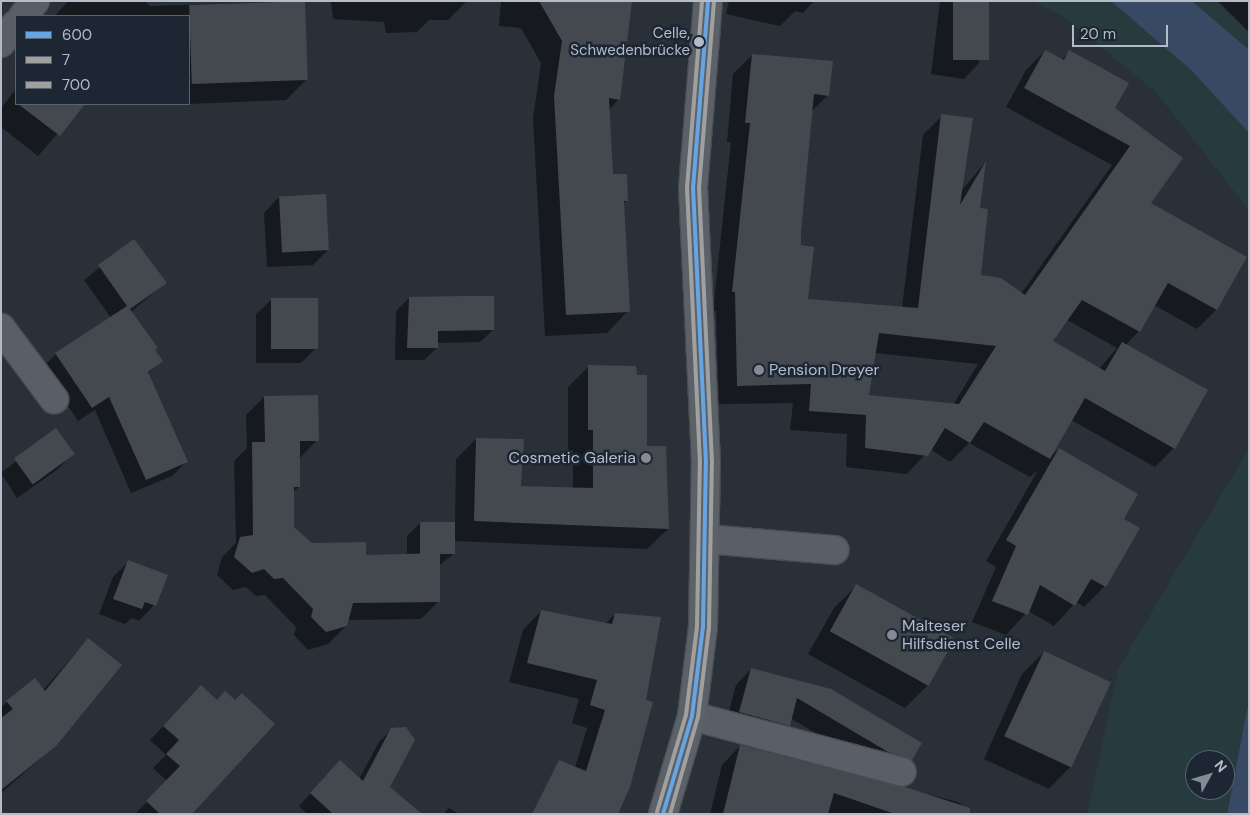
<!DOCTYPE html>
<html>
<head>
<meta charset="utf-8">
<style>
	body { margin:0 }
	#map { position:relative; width:1250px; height:815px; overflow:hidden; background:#2a3038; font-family:"DM Sans",sans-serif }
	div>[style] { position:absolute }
	.green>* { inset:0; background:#273a3e }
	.water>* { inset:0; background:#384963 }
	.shadow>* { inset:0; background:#0007 }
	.building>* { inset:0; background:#444950; transform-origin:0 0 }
	.roads { filter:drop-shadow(1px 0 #484c53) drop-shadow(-1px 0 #484c53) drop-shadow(0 1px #484c53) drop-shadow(0 -1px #484c53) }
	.minor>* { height:28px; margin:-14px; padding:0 14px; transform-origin:14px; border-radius:14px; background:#5a5e66 }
	.major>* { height:28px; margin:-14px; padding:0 14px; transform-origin:14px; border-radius:14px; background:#5c6168 }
	.bus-1>* { height:4px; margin:-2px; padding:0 2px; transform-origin:2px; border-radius:2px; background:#67a4e3 }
	.bus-2>* { height:4px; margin:-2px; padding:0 2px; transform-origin:2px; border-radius:2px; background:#a0a0a0 }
	.bus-3>* { height:4px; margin:-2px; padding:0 2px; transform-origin:2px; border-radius:2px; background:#a0a0a0 }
	.dots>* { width:14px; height:14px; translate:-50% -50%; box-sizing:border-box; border:2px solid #1d2633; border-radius:50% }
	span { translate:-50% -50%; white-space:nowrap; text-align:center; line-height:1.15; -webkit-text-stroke:5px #1d2633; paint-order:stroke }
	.bus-label { font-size:15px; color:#b4bcc9 }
	.right { translate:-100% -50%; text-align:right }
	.poi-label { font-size:16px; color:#b4bcc9 }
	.left { translate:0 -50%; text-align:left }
	.frame { position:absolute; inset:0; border:2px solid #b4bcc9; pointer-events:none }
	.legend { position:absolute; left:15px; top:15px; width:175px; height:90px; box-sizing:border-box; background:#1d2633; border:1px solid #59626f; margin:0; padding:6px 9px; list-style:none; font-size:15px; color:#b4bcc9 }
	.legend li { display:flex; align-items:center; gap:10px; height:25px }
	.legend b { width:25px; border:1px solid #59626f }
	.north { position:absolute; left:1185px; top:750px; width:50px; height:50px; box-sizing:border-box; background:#1d2633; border:1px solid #59626f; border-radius:50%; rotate:51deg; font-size:14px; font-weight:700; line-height:20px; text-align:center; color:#b4bcc9 }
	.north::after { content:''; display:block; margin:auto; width:18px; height:22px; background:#848b96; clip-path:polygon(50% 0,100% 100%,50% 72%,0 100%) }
	.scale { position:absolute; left:1072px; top:25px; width:96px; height:22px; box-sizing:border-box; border:2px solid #b4bcc9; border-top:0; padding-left:6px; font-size:15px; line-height:18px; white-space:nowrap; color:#b4bcc9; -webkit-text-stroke:4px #1d2633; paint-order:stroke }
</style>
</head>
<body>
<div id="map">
	<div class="green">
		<i style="clip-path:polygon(1033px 1px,1111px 1px,1191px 70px,1249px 133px,1249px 210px,1155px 91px,1062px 16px)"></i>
		<i style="clip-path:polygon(1192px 1px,1216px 1px,1249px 33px,1249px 50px)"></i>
		<i style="clip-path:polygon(evenodd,1249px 448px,1249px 700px,1227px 814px,1087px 814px,1118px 669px,1249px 448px,1195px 760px,1225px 760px,1225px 790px,1195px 790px,1195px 760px)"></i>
	</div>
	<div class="water">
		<i style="clip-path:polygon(1111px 1px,1192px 1px,1249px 50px,1249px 133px,1191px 70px)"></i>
		<i style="clip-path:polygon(1249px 700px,1249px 814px,1227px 814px)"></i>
	</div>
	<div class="shadow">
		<i style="clip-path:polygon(68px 1px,144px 1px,150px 6px,304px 1px,306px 80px,286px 100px,165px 105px,189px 104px,189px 16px,55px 16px)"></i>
		<i style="clip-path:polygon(331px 1px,467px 1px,448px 20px,429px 20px,417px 32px,386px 33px,384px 22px,333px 19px)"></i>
		<i style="clip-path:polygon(501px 1px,631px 1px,619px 99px,609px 110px,612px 176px,627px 200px,623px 205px,628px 311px,607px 333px,545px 336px,533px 118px,541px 63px,521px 28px,499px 26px)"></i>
		<i style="clip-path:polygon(729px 1px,814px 1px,803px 13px,795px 11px,780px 26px,726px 14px)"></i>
		<i style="clip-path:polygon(940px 1px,988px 1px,979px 63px,964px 79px,931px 74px)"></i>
		<i style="clip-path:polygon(1218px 1px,1249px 1px,1249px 32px)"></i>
		<i style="clip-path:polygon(evenodd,1045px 51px,1061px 60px,1070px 52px,1114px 108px,1181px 158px,1149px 203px,1245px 257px,1216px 310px,1197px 329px,1154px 305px,1139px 331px,1126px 345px,1174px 448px,1155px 467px,1071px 420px,1049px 458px,1059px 449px,1122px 519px,1138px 529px,1105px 586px,1084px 607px,1076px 602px,1054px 626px,1028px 611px,1006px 635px,972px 622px,996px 567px,986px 561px,1038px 470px,1030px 477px,969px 443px,950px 462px,930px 449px,907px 474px,846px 467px,847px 434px,790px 430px,793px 403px,719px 404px,716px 311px,713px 311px,731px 142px,727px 142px,733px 74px,752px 55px,828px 95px,811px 112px,800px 232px,807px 300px,902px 308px,923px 135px,942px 116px,961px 191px,984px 164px,979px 210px,979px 276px,1021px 294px,1112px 165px,1006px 107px,1026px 70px,1045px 51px,1067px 320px,1117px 348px,1099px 369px,1052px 342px,1067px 320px,1045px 51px,875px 353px,978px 364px,953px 405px,868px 396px,875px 353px)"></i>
		<i style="clip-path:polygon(16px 89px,16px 104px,83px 104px,38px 156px,1px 127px,1px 108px)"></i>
		<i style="clip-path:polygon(279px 197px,328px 250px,313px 265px,267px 267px,264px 213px)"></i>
		<i style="clip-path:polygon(134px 240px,165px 283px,131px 312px,161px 361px,147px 374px,186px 462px,172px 476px,131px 493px,95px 410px,78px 421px,42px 368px,56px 354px,111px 318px,84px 280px)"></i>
		<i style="clip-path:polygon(409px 298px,493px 330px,480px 342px,437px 343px,437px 348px,424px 360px,395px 360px,396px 311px)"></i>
		<i style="clip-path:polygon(272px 299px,316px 348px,301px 363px,256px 363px,256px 314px)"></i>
		<i style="clip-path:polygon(588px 367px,646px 447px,668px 529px,647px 549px,454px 541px,455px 553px,438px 566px,439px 601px,421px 619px,347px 620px,346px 626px,328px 644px,308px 650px,294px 635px,296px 627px,265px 595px,256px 596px,246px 587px,233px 590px,217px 575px,222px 557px,236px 543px,234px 461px,247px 448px,246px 415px,264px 397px,317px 440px,300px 458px,299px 487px,292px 493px,293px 528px,312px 544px,365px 556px,407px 555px,407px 536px,420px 523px,455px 523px,456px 459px,476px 439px,520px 487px,573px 488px,573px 450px,568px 450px,568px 387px)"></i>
		<i style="clip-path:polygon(56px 430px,73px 454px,58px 469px,17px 498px,1px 473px)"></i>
		<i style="clip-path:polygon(128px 562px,154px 605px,139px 621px,132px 618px,125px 624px,99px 614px,113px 577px)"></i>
		<i style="clip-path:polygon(856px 586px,953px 640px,927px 686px,905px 708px,808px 654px,834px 608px)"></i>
		<i style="clip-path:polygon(541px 611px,605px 624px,615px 614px,628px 787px,573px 774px,587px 728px,572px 723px,579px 699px,509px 682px,523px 630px)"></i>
		<i style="clip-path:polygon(88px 639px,55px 746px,1px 793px,1px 707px,7px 702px,43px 690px)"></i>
		<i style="clip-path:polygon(1044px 652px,1070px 767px,1049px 789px,984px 759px,1022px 674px)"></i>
		<i style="clip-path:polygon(751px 669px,911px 759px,895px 775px,873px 767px,790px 718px,788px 725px,773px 740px,725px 727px,736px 685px)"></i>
		<i style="clip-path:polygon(201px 686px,217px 702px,235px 702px,189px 814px,135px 814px,167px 781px,153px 768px,166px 755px,150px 740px)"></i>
		<i style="clip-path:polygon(392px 730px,388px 787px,420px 814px,307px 814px,299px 806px,328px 774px,359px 779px,379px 742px)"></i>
		<i style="clip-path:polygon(740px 746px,958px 802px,973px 814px,710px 814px,722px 765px)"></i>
		<i style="clip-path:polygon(449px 808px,459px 814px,443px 814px)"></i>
	</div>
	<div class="building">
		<i style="left:305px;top:1px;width:79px;height:116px;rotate:88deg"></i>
		<i style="clip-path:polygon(539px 1px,632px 1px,620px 100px,609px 98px,613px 174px,627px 174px,628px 201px,624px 201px,630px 312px,566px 315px,554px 96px,562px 41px)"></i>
		<i style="left:953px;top:1px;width:36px;height:59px"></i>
		<i style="clip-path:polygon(evenodd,1045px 50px,1064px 60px,1069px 50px,1129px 83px,1115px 108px,1183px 158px,1151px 203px,1247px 257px,1217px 310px,1168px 283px,1140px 332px,1082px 300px,1053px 341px,1105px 371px,1122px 342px,1208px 390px,1175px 449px,1085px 398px,1050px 459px,984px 422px,970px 443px,945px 428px,928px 456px,865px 448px,866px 415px,809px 411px,811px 384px,737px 386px,735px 292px,732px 292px,750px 123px,745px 123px,752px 54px,833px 61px,829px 96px,814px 94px,801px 232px,801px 245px,814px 247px,808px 299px,918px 308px,941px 114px,973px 118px,960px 205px,986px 161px,980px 208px,988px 209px,981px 275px,1001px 278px,1025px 295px,1130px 146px,1024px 88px,1045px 50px,879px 333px,996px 346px,959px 404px,869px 395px,879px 333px)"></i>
		<i style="clip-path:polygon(18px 104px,85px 104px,60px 136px)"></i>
		<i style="left:326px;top:194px;width:56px;height:47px;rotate:87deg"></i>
		<i style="clip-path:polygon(134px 239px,167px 283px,130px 309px,158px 348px,155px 350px,163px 361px,148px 372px,188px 462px,146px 480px,109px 397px,92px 408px,55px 353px,127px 306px,98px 265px)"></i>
		<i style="clip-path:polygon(462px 296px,494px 296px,494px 330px,438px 331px,438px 348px,407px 348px,409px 297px)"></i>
		<i style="left:271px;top:298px;width:47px;height:51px"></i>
		<i style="clip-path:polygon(588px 365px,636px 366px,637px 375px,647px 375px,647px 446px,666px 446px,669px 529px,474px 521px,476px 438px,524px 439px,521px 486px,593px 488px,593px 430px,588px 430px)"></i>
		<i style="clip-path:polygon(318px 395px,319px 441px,300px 441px,300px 487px,294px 487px,294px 527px,312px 543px,366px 542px,366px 555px,440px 553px,440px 602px,353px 603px,347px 626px,326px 632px,311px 617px,313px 609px,283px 578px,274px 579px,264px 569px,252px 573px,234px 557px,240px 537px,253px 535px,252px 442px,265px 442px,264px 396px)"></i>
		<i style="left:56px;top:428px;width:32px;height:52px;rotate:54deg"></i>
		<i style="clip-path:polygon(1059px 448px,1138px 494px,1124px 519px,1140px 528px,1106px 587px,1091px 579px,1075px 606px,1040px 585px,1028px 615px,992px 601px,1016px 546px,1006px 540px)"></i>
		<i style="left:420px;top:522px;width:35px;height:32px"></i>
		<i style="clip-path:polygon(128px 560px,168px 575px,156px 606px,145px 602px,142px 609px,113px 599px)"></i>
		<i style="left:856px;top:584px;width:113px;height:54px;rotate:29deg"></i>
		<i style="clip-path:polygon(541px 610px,612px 624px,615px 613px,661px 617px,646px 700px,653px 702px,630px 787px,618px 814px,532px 814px,559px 760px,586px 771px,605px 710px,590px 705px,597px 680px,527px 663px)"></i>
		<i style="clip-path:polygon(88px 638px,122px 665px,56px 746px,1px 790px,1px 718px,13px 709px,6px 701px,35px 678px,45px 691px)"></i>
		<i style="left:1044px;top:651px;width:74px;height:94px;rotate:25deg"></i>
		<i style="clip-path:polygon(751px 668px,831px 689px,922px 743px,912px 760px,888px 752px,797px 698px,790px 726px,739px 712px)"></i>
		<i style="clip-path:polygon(201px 685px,217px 700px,225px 691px,235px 700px,242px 693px,275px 724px,192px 814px,160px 814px,146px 801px,180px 766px,166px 754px,179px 740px,163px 726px)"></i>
		<i style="clip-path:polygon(406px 727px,415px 740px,390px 787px,422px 814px,333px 814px,310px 793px,340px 760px,363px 781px,391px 728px)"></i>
		<i style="clip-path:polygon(740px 745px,905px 787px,970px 808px,970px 814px,895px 814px,834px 793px,828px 814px,723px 814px)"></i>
	</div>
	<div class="roads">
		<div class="minor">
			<i style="left:23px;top:16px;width:19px;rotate:-51deg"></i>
			<i style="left:1px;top:43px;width:24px;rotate:-52deg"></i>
			<i style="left:1px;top:328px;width:89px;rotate:53.3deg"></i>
			<i style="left:706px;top:539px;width:129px;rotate:4.9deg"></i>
			<i style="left:692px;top:716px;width:217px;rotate:14.9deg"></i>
		</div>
		<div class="major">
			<i style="left:663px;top:814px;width:102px;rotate:-73.5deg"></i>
			<i style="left:692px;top:716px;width:90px;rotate:-83deg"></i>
			<i style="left:703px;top:627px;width:164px;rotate:-89deg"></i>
			<i style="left:706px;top:463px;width:275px;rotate:-92.7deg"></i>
			<i style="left:693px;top:188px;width:188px;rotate:-85.4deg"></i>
		</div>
	</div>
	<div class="bus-1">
		<i style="left:663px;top:814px;width:102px;rotate:-73.5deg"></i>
		<i style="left:692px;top:716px;width:90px;rotate:-83deg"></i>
		<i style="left:703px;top:627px;width:164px;rotate:-89deg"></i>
		<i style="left:706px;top:463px;width:275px;rotate:-92.7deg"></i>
		<i style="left:693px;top:188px;width:188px;rotate:-85.4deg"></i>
	</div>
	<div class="bus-2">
		<i style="left:670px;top:814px;width:101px;rotate:-73.9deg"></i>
		<i style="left:698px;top:717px;width:91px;rotate:-83deg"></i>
		<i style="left:709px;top:627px;width:164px;rotate:-89deg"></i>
		<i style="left:712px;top:463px;width:275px;rotate:-92.7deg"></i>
		<i style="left:699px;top:188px;width:188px;rotate:-85.4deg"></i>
	</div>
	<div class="bus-3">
		<i style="left:657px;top:812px;width:101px;rotate:-73.4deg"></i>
		<i style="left:686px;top:715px;width:89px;rotate:-82.9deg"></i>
		<i style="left:697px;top:627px;width:164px;rotate:-89deg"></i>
		<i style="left:700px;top:463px;width:275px;rotate:-92.7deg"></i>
		<i style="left:687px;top:188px;width:188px;rotate:-85.4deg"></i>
	</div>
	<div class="dots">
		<i style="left:699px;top:42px;background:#b4bcc9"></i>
		<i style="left:759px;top:370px;background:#848b96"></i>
		<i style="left:646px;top:458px;background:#848b96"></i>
		<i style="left:892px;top:635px;background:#848b96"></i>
	</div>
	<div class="bus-label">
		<span class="right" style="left:690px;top:42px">Celle,<br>Schwedenbrücke</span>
	</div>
	<div class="poi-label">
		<span class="left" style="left:769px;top:370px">Pension Dreyer</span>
		<span class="right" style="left:636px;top:458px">Cosmetic Galeria</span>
		<span class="left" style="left:902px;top:635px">Malteser<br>Hilfsdienst Celle</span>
	</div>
	<div class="frame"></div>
	<ul class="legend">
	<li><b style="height:6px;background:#67a4e3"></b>600</li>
	<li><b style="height:6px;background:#a0a0a0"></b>7</li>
	<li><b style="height:6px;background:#a0a0a0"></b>700</li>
	</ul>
	<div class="north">N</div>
	<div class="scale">20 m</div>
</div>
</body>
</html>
